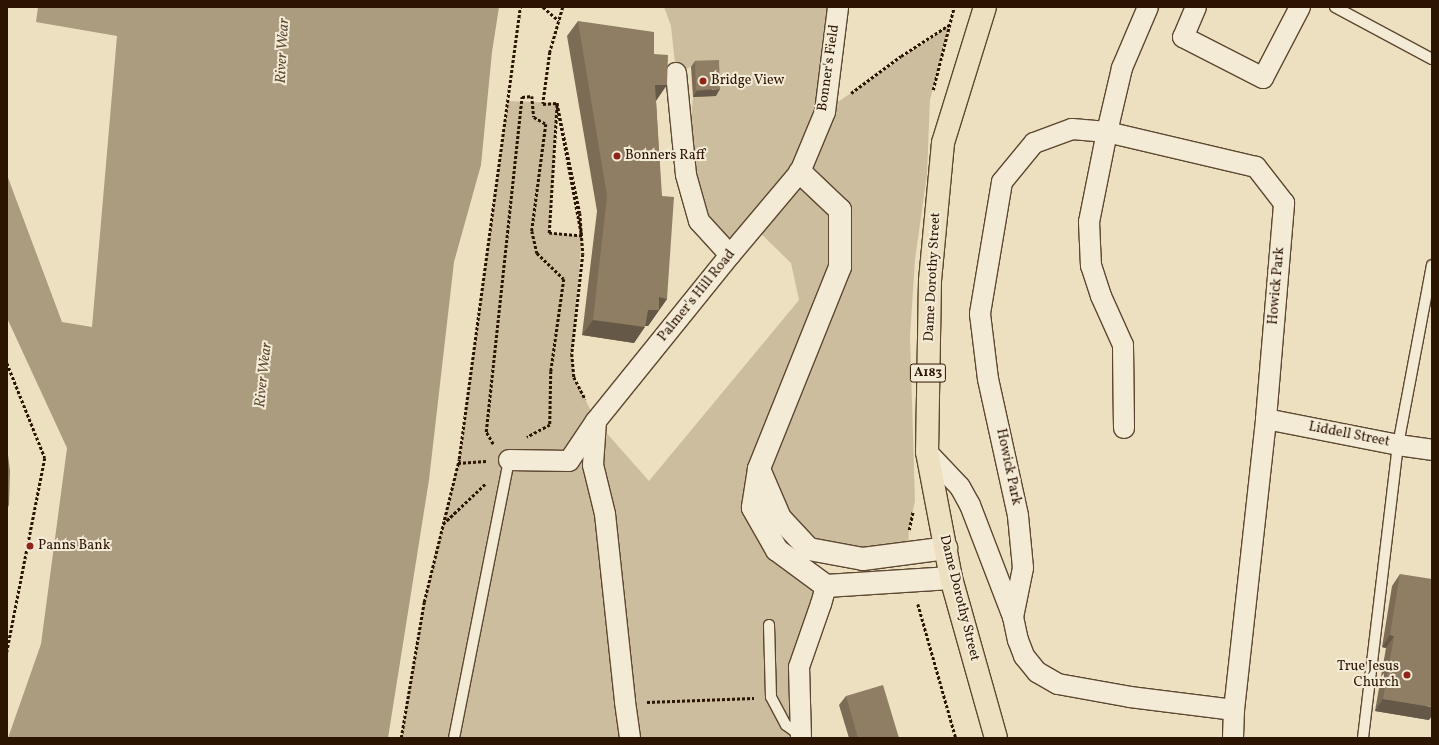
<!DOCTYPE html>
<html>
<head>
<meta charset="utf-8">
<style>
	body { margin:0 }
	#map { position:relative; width:1439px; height:745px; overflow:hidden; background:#ede0c0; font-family:Vollkorn,serif }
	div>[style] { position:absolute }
	.green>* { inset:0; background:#ccbd9f }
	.water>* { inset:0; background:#ab9b7f }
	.path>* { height:2.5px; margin-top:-1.25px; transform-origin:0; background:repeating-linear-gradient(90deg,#2b1400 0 3px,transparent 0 5px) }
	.roads { filter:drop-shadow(1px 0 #5c4730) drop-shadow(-1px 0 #5c4730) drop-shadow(0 1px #5c4730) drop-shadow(0 -1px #5c4730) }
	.lane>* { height:10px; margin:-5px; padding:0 5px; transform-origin:5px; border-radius:5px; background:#f3ebd6 }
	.street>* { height:20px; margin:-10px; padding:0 10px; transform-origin:10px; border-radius:10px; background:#f3ebd6 }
	.secondary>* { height:22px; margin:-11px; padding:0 11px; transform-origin:11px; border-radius:11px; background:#f3ebd6 }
	.primary>* { height:22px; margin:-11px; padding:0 11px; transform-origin:11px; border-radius:11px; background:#ede0c0 }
	.wall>* { inset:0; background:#7c6c56 }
	.shaded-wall>* { inset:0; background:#655846 }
	.building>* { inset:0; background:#907e64; transform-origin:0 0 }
	.dots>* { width:11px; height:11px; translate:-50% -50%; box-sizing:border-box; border:2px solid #f3ebd6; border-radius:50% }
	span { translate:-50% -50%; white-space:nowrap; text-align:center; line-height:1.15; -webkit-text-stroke:4px #f3ebd6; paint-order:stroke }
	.shield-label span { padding:1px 3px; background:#f3ebd6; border:1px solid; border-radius:3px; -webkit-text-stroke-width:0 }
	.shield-label { font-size:13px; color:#2b1400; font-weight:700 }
	.street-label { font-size:14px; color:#2b1400 }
	.poi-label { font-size:14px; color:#2b1400 }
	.left { translate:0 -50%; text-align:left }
	.right { translate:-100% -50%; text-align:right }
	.water-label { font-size:15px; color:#5e4a33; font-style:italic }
	.frame { position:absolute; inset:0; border:8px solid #2b1400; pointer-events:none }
</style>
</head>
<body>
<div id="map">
	<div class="green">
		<i style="clip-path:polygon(664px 7px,838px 7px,825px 111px,949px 25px,930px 100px,927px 174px,915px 260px,910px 336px,915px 501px,909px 529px,908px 553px,809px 549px,753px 508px,826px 586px,799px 667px,801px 738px,401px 738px,424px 602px,459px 459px,508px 101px,557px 103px,549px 233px,582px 236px,572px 354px,574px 377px,596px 421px,649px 481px,799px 300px,791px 263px,754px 227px,730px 255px,699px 221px,686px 175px,693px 97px,716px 96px,691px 67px,676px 73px,671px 26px)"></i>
	</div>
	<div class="water">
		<i style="clip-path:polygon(38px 7px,499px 7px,492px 52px,481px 165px,454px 262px,429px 480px,388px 738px,8px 738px,41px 644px,67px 448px,7px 318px,7px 175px,62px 322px,92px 327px,117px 36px,36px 22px)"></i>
	</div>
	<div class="path">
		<i style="left:543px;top:7px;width:21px;rotate:41deg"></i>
		<i style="left:563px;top:7px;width:47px;rotate:106.1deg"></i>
		<i style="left:550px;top:52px;width:52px;rotate:97.7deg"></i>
		<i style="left:543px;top:104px;width:14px;rotate:-4deg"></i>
		<i style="left:557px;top:103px;width:112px;rotate:78.2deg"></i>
		<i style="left:580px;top:213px;width:41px;rotate:85.8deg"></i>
		<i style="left:583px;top:254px;width:101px;rotate:96.3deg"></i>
		<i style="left:572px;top:354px;width:23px;rotate:85deg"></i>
		<i style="left:574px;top:377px;width:25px;rotate:63deg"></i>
		<i style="left:933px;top:90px;width:86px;rotate:-75.8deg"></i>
		<i style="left:851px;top:93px;width:62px;rotate:-36.5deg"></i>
		<i style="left:901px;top:56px;width:57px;rotate:-32.9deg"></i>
		<i style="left:557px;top:103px;width:135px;rotate:79.4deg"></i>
		<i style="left:582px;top:236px;width:33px;rotate:-175deg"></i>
		<i style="left:549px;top:233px;width:130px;rotate:-86.5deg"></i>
		<i style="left:7px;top:363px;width:102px;rotate:68.2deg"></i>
		<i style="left:45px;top:458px;width:198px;rotate:101.1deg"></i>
		<i style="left:493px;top:444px;width:14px;rotate:-120deg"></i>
		<i style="left:486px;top:432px;width:337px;rotate:-83.9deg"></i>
		<i style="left:522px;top:97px;width:10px;rotate:-6deg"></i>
		<i style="left:532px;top:96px;width:21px;rotate:85deg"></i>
		<i style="left:534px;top:117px;width:14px;rotate:30deg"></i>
		<i style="left:546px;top:124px;width:108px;rotate:97.5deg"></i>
		<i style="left:532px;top:231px;width:23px;rotate:77deg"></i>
		<i style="left:537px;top:253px;width:37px;rotate:44deg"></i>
		<i style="left:564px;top:279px;width:93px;rotate:98deg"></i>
		<i style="left:551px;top:371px;width:54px;rotate:91.1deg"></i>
		<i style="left:550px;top:425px;width:26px;rotate:152deg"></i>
		<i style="left:458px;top:463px;width:28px;rotate:-4deg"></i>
		<i style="left:443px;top:524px;width:59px;rotate:-43.6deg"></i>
		<i style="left:909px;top:530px;width:19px;rotate:-78deg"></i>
		<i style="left:918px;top:604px;width:139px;rotate:74.2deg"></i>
		<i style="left:647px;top:702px;width:107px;rotate:-2.1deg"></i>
		<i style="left:401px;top:738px;width:138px;rotate:-80.4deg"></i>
		<i style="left:424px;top:602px;width:147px;rotate:-76.2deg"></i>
		<i style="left:459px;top:459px;width:456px;rotate:-82.3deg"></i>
	</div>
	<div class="roads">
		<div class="lane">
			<i style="left:1335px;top:7px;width:110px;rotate:28.2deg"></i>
			<i style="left:769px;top:625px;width:72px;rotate:88.4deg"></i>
			<i style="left:771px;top:697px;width:32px;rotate:62deg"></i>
			<i style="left:786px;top:725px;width:19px;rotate:36deg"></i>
			<i style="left:454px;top:738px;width:283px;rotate:-78.8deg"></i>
			<i style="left:1363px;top:738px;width:295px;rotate:-83.2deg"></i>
			<i style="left:1398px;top:445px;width:183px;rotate:-79.3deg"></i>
		</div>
		<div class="street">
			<i style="left:1196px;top:7px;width:33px;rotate:113deg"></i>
			<i style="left:1183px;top:37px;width:90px;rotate:27.1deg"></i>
			<i style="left:1263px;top:78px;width:80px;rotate:-62.5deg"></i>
			<i style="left:676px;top:73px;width:102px;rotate:84.4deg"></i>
			<i style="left:686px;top:175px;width:48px;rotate:74.2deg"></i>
			<i style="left:699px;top:221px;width:46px;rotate:47.6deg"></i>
			<i style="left:1266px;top:419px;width:135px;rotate:11.1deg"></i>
			<i style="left:1398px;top:445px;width:34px;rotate:8deg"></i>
			<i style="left:596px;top:421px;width:44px;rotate:93.9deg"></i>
			<i style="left:593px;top:465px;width:50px;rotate:76.2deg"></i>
			<i style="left:605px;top:514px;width:189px;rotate:83.9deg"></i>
			<i style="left:625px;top:702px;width:36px;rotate:82deg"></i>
			<i style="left:1124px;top:428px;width:83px;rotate:-90.7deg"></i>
			<i style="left:1123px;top:345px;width:54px;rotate:-114.2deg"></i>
			<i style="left:1101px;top:296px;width:32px;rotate:-108deg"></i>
			<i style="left:1091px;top:266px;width:44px;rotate:-92.6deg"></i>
			<i style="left:1089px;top:222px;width:92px;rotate:-78.7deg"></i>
			<i style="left:1107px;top:132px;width:66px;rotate:-76.8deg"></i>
			<i style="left:1122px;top:68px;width:66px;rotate:-66.9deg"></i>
			<i style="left:927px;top:452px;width:48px;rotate:46.7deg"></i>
			<i style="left:960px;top:487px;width:21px;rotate:61deg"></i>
			<i style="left:970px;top:505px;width:120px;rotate:69deg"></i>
			<i style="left:509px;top:460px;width:60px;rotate:1deg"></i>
			<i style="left:569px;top:461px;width:48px;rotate:-56deg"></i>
			<i style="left:596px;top:421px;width:213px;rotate:-51.1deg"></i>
			<i style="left:730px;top:255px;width:109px;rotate:-49.9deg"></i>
			<i style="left:800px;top:172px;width:65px;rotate:-67.4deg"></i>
			<i style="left:825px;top:112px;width:106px;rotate:-82.9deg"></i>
			<i style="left:801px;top:738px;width:71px;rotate:-91.6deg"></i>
			<i style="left:799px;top:667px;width:67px;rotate:-70.8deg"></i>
			<i style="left:821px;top:604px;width:19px;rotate:-74deg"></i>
			<i style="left:1233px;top:738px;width:28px;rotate:-88deg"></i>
			<i style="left:1234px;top:710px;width:293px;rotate:-83.7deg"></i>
			<i style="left:1266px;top:419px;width:217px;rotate:-85.2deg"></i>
			<i style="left:1284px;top:203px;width:46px;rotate:-127.9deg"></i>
			<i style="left:1256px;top:167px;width:153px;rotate:-166.8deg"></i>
			<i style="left:1107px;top:132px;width:35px;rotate:-175deg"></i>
			<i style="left:1072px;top:129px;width:40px;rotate:159.8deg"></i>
			<i style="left:1034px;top:143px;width:50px;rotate:129.4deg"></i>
			<i style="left:1002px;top:182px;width:134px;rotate:99.5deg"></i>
			<i style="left:980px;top:314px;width:65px;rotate:83deg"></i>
			<i style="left:988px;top:379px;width:140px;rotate:77.6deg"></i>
			<i style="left:1018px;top:516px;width:52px;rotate:84.5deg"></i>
			<i style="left:1023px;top:568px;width:50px;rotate:101.5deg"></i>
			<i style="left:1013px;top:617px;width:24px;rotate:78deg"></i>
			<i style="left:1018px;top:640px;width:17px;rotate:69deg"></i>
			<i style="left:1024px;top:656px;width:21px;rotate:51deg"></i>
			<i style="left:1037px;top:672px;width:24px;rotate:30deg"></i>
			<i style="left:1058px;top:684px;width:73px;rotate:10.2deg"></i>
			<i style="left:1130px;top:697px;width:105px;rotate:7.1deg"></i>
		</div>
		<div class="secondary">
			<i style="left:800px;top:172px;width:55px;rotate:43.5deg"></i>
			<i style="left:840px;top:210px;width:57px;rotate:90deg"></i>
			<i style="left:840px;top:267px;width:218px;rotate:111.9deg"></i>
			<i style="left:759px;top:469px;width:39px;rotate:99deg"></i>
			<i style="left:753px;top:508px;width:48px;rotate:60.3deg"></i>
			<i style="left:777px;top:550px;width:61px;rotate:36.3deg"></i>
			<i style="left:826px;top:586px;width:125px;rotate:-3.7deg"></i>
			<i style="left:759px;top:469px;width:53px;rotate:66.8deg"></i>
			<i style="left:780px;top:518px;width:42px;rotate:46.9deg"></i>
			<i style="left:809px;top:549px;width:55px;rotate:10.5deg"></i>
			<i style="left:863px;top:559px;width:84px;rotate:-7.5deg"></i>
		</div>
		<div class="primary">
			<i style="left:985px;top:7px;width:142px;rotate:107.2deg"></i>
			<i style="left:943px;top:143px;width:139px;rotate:95.4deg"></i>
			<i style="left:930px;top:281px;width:171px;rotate:91deg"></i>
			<i style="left:927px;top:452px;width:128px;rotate:79.2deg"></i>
			<i style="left:951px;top:578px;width:166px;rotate:74.3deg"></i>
		</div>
	</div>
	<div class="wall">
		<i style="clip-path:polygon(578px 21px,654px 54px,656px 101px,667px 299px,648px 326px,645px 326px,634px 343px,582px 335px,597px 211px,567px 36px)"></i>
		<i style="clip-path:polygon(695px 61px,716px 96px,693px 97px,691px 67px)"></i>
		<i style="clip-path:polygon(1400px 574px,1429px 720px,1375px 711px,1386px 648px,1382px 647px,1392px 586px)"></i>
		<i style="clip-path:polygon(846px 696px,899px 738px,849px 738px,839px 705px)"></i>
	</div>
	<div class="shaded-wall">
		<i style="clip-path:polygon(655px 85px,667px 85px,656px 101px,644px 101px)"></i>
		<i style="clip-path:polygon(720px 89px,716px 96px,693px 97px,697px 91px)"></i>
		<i style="clip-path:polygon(659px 297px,667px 299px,648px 326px,637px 326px,645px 327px,634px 343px,582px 335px,593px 320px)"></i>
		<i style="clip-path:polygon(1390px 635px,1394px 636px,1386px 648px,1382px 647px)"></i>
		<i style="clip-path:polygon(1383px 699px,1432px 707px,1432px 716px,1429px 720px,1375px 711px)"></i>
	</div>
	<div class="building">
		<i style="clip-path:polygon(578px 21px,654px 32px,654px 54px,668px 55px,667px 85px,655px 85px,662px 196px,674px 197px,667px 299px,659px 297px,659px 310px,648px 310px,645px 327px,593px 320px,607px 196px)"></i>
		<i style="left:719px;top:60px;width:29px;height:24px;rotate:88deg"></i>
		<i style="clip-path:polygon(7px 447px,10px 471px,9px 505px,7px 510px)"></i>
		<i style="clip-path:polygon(1400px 574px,1432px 579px,1432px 707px,1383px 699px,1394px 636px,1390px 635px)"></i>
		<i style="clip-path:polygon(883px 685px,899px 738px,858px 738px,846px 696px)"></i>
	</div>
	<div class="dots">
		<i style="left:703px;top:81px;background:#8f2418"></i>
		<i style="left:617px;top:156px;background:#8f2418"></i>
		<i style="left:30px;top:546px;background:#8f2418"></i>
		<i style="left:1407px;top:675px;background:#8f2418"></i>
	</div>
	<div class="shield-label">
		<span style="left:928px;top:373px">A183</span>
	</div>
	<div class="street-label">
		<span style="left:829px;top:68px;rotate:-82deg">Bonner's Field</span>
		<span style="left:933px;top:277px;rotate:-87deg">Dame Dorothy Street</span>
		<span style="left:1277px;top:286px;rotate:-85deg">Howick Park</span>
		<span style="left:697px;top:296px;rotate:-51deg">Palmer's Hill Road</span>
		<span style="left:1349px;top:435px;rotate:11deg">Liddell Street</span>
		<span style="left:1008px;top:467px;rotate:78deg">Howick Park</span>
		<span style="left:959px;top:598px;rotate:76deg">Dame Dorothy Street</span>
	</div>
	<div class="poi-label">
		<span class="left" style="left:711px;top:81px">Bridge View</span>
		<span class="left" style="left:625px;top:156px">Bonners Raff</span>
		<span class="left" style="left:38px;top:546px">Panns Bank</span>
		<span class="right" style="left:1399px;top:675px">True Jesus<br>Church</span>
	</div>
	<div class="water-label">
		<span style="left:283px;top:51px;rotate:-87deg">River Wear</span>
		<span style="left:264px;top:375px;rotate:-84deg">River Wear</span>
	</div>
	<div class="frame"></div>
</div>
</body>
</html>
